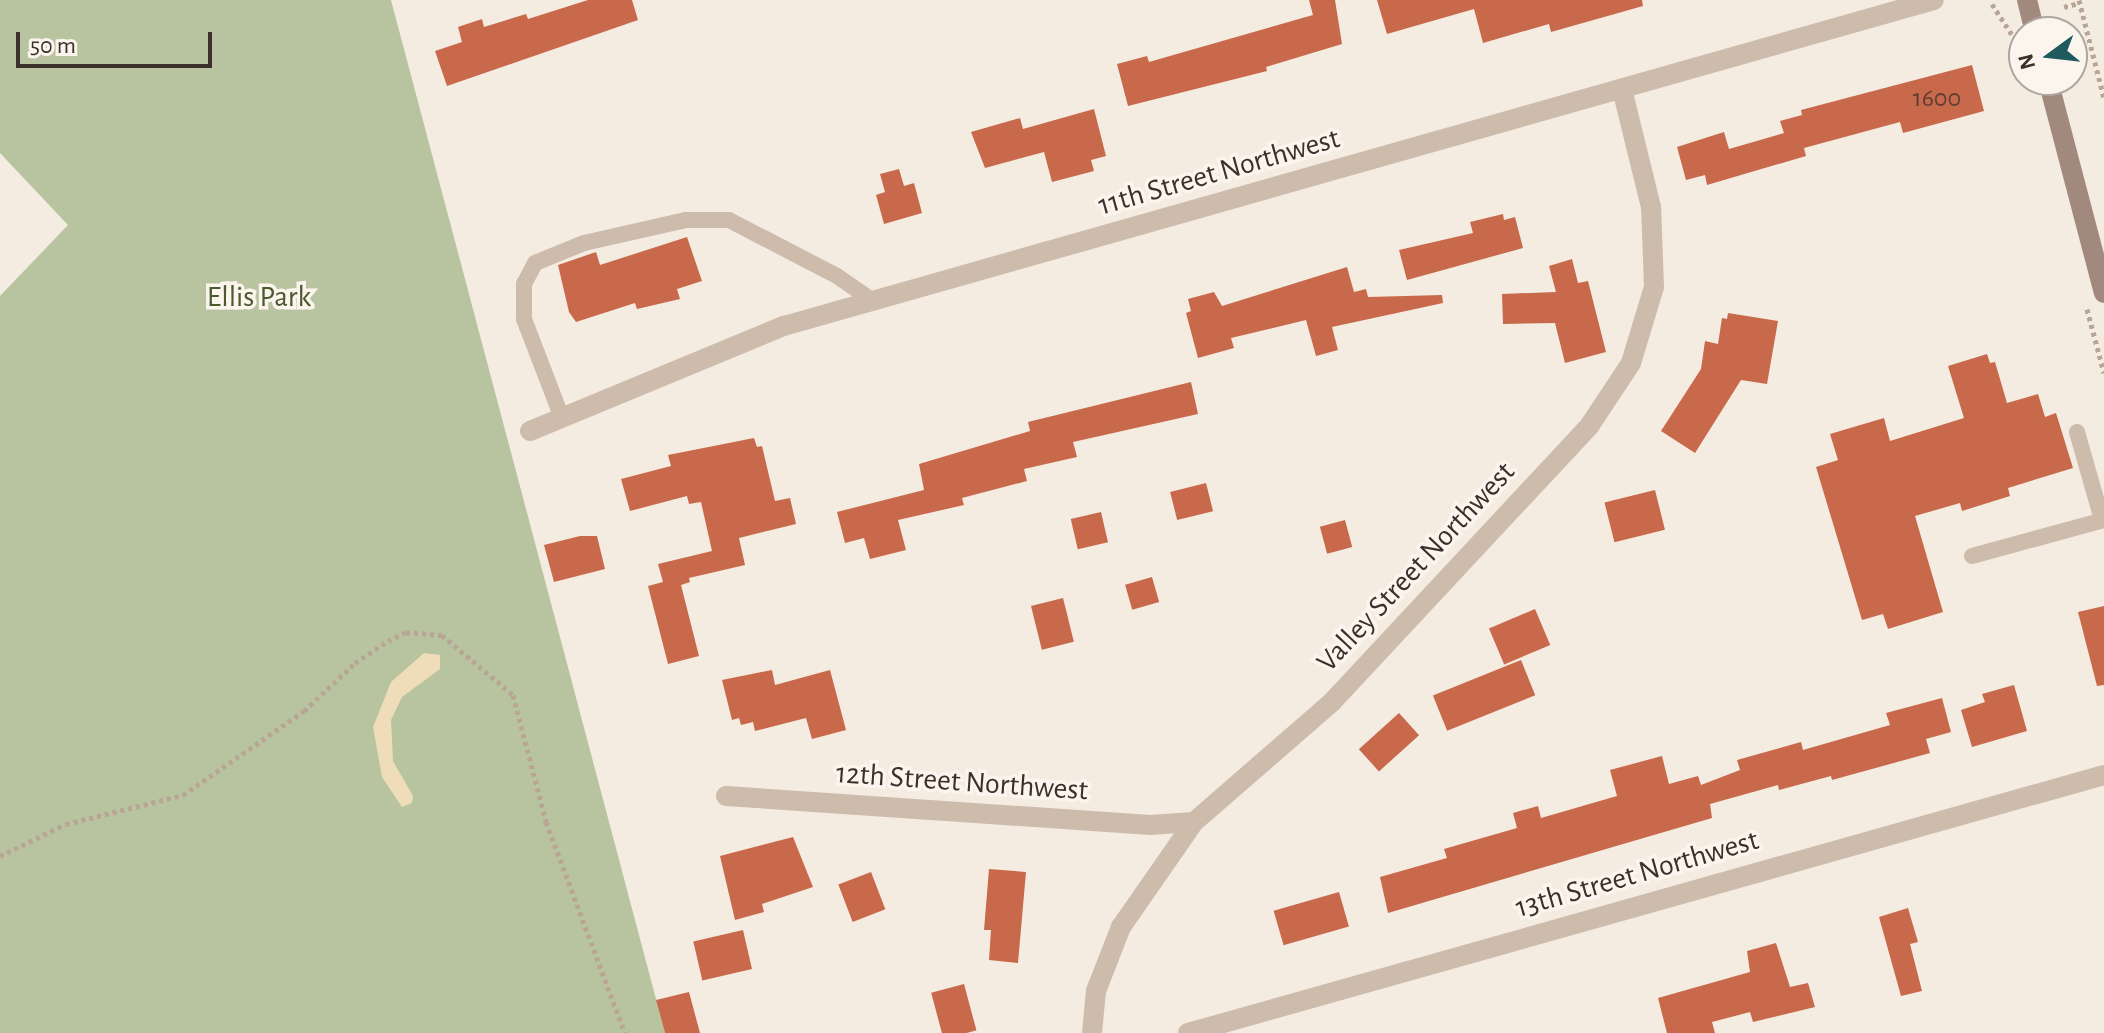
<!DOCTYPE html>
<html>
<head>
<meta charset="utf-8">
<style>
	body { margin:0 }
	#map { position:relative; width:2104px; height:1033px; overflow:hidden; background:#f4ebe1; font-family:"Alegreya Sans",sans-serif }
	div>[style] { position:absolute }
	.green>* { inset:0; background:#b8c4a0 }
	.sand>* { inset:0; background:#efdcb8 }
	.building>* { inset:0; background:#c8694b; transform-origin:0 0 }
	.path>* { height:5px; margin-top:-2.5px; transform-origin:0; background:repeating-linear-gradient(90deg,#b9a596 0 4px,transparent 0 8px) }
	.lane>* { height:16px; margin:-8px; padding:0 8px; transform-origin:8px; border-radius:8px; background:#cdbbac }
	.street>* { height:20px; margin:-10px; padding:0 10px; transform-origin:10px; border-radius:10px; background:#cdbbac }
	.secondary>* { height:20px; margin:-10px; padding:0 10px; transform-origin:10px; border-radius:10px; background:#a18a7d }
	span { translate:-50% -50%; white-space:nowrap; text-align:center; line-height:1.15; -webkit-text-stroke:7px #fbf5ee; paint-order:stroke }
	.number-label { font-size:26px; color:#5e3e33 }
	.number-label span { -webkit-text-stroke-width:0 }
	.street-label { font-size:30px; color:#3b302b }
	.park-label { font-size:30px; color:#4a5a2e }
	.north { position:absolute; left:2008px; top:16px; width:80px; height:80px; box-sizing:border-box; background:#fbf5ee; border:2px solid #aea6a0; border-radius:50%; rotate:255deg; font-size:22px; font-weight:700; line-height:32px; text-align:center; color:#3b302b }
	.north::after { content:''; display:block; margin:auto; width:28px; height:36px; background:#1f5a5e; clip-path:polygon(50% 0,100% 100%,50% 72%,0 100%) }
	.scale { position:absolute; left:16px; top:32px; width:196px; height:36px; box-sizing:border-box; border:4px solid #3b302b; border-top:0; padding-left:10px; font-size:24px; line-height:28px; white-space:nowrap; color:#3b302b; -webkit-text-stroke:6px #fbf5ee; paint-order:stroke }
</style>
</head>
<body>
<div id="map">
	<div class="green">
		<i style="clip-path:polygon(0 0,391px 0,665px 1033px,0 1033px,0 296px,68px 225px,0 153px)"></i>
	</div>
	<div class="sand">
		<i style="clip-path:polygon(424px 653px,440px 655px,440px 669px,402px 697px,391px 720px,393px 761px,413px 796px,412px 803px,402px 807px,382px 777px,373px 727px,391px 682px)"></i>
	</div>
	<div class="building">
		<i style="clip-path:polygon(588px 0,632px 0,638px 20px,447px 86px,435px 51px,462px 42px,458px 27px,482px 19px,484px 27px,526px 14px,528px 19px)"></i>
		<i style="clip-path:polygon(1309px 0,1335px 0,1342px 44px,1266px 67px,1267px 71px,1128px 106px,1117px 64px,1147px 56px,1149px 62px,1313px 15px)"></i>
		<i style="clip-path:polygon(1377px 0,1642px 0,1643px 6px,1551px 32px,1549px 24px,1483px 43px,1474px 9px,1387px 34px)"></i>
		<i style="clip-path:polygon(1972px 65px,1984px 111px,1903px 133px,1900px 122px,1804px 148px,1806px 156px,1707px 185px,1705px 175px,1686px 180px,1677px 147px,1724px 132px,1729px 149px,1784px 133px,1780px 121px,1802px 115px,1801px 110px)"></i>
		<i style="clip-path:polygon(1094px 109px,1106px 156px,1091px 160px,1094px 171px,1052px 182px,1044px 152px,985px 168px,971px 132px,1020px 118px,1023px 129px)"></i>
		<i style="clip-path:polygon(899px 169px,904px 186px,914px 183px,922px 213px,884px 224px,876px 195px,885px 192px,880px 174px)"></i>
		<i style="clip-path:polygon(1503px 214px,1504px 220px,1515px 217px,1523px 248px,1407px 280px,1399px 250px,1473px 233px,1470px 222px)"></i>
		<i style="clip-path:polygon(687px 237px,702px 281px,677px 289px,680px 299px,637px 309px,635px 303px,576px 322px,569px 312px,558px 265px,596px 252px,600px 265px)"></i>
		<i style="clip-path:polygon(1572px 259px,1578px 283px,1588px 281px,1606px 352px,1565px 363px,1555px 323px,1503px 324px,1502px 294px,1556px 292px,1549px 266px)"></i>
		<i style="clip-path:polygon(1347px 267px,1354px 292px,1366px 289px,1368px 297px,1442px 295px,1443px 303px,1332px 327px,1338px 350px,1316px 356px,1306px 320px,1231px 338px,1234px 348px,1198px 358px,1186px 313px,1191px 311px,1188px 299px,1214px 292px,1222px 306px)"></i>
		<i style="clip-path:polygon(1728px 313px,1778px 321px,1767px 384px,1741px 380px,1695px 453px,1661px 431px,1701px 369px,1705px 341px,1718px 344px,1722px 318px,1727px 319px)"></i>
		<i style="clip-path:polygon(1987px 354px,1990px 363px,1995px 362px,2007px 403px,2038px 394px,2045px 417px,2056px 413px,2073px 468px,2008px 488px,2010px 496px,1962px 511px,1960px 503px,1915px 516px,1943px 612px,1888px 629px,1883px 614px,1862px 620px,1816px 467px,1838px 460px,1830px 434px,1884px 418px,1890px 441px,1964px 418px,1948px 366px)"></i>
		<i style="clip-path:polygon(1191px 382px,1198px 414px,1073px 442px,1077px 457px,1024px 469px,1027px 481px,962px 498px,964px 505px,898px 520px,906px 550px,870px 559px,864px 538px,845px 543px,837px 512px,924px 490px,919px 464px,1030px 431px,1028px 422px)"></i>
		<i style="clip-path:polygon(754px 438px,757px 447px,762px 446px,775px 501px,790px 498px,796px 524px,739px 538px,745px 565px,689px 578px,690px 582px,681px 585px,699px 656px,668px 664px,648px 586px,663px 582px,658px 564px,712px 551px,701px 502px,689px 504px,687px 496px,630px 511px,621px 479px,671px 466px,668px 455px)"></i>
		<i style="left:1206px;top:483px;width:29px;height:37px;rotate:76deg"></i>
		<i style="left:1655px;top:490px;width:41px;height:52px;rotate:76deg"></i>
		<i style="left:1101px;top:512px;width:31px;height:31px;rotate:77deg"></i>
		<i style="left:1345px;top:520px;width:28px;height:26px;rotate:75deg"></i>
		<i style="clip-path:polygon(580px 536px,597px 536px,605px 569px,554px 582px,544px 545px)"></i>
		<i style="left:1152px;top:577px;width:26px;height:28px;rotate:74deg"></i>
		<i style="left:1063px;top:598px;width:45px;height:33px;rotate:76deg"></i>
		<i style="clip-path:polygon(2104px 606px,2104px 685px,2097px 686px,2078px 612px)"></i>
		<i style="left:1535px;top:609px;width:39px;height:50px;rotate:67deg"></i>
		<i style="left:1521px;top:660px;width:38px;height:95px;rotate:68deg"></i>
		<i style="clip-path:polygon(772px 670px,775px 685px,830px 670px,846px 730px,812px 739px,806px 718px,755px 731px,753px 722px,741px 725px,739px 718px,732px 720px,722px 680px)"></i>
		<i style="clip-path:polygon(2014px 685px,2027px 731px,1972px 747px,1961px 710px,1985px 702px,1982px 694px)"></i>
		<i style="clip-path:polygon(1942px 698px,1951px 732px,1926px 739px,1930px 753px,1832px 780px,1831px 776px,1779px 790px,1778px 785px,1710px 804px,1712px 818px,1388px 913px,1380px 877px,1447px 858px,1444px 849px,1517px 828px,1513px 813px,1538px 806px,1541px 818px,1617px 796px,1610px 770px,1662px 756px,1669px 784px,1698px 776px,1701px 785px,1740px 770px,1737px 760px,1801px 742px,1803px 750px,1890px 725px,1886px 713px)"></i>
		<i style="left:1399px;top:713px;width:30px;height:54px;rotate:48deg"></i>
		<i style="clip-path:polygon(793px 837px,813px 887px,762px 904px,764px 912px,735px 920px,720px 856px)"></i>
		<i style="clip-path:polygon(989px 869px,1026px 872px,1018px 963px,989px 960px,991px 930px,984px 930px)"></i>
		<i style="left:871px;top:872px;width:40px;height:35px;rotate:69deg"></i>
		<i style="left:1339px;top:892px;width:36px;height:68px;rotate:74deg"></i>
		<i style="clip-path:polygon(1908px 908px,1918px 942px,1910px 944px,1922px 991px,1901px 996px,1879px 917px)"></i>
		<i style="left:743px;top:930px;width:40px;height:51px;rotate:77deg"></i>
		<i style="clip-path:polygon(1776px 943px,1790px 987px,1808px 983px,1815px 1007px,1753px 1022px,1750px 1012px,1712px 1022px,1715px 1033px,1667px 1033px,1658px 998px,1750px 972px,1747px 951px)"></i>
		<i style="left:964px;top:984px;width:48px;height:34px;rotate:75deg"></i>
		<i style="clip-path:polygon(689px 992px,700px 1033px,665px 1033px,656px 1000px)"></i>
	</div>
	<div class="path">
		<i style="left:2079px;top:0;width:101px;rotate:75.7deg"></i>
		<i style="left:1992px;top:4px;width:38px;rotate:57deg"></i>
		<i style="left:2064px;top:7px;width:16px;rotate:-15deg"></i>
		<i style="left:2019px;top:48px;width:21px;rotate:76deg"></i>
		<i style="left:2087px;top:309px;width:66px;rotate:75.1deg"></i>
		<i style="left:0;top:856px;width:73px;rotate:-25.9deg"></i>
		<i style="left:66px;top:824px;width:121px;rotate:-13.9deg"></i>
		<i style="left:183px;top:795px;width:147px;rotate:-34.8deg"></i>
		<i style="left:304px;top:711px;width:70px;rotate:-43.3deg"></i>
		<i style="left:355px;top:663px;width:40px;rotate:-34deg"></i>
		<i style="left:388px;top:641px;width:20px;rotate:-27deg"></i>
		<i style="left:406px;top:632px;width:36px;rotate:5deg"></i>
		<i style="left:442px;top:635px;width:93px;rotate:40.2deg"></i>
		<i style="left:513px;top:695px;width:131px;rotate:75.4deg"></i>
		<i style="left:546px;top:822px;width:225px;rotate:69.5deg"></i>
	</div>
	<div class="lane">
		<i style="left:562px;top:418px;width:106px;rotate:-111deg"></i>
		<i style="left:524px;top:319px;width:35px;rotate:-90deg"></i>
		<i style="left:524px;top:284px;width:24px;rotate:-62deg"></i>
		<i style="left:535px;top:263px;width:53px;rotate:-22.2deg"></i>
		<i style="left:584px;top:243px;width:105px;rotate:-12.7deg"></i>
		<i style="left:686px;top:220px;width:43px"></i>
		<i style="left:729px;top:220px;width:122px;rotate:27.4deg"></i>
		<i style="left:837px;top:276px;width:44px;rotate:34.8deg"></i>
		<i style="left:2077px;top:432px;width:91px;rotate:74.1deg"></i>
		<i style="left:1972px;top:556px;width:137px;rotate:-15.3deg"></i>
	</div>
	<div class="street">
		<i style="left:530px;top:431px;width:275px;rotate:-22.5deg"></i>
		<i style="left:784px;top:326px;width:1195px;rotate:-15.83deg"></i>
		<i style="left:726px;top:796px;width:425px;rotate:3.9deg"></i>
		<i style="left:1150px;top:825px;width:44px;rotate:-3.9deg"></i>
		<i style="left:1092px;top:1033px;width:42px;rotate:-84.6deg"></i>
		<i style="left:1096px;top:991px;width:69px;rotate:-68.7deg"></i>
		<i style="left:1121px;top:927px;width:128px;rotate:-55.2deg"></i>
		<i style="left:1194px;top:822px;width:183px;rotate:-41deg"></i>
		<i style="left:1332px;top:702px;width:379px;rotate:-47deg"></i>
		<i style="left:1590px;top:425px;width:74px;rotate:-56.5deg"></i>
		<i style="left:1631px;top:363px;width:79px;rotate:-73.2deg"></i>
		<i style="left:1654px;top:287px;width:80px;rotate:-92.1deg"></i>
		<i style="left:1651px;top:207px;width:122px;rotate:-103.8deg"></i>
		<i style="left:1188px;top:1033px;width:952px;rotate:-15.73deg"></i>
	</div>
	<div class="secondary">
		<i style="left:2027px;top:0;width:33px;rotate:76deg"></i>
		<i style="left:2048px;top:80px;width:220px;rotate:75.3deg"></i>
	</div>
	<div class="number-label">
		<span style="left:1937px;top:99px">1600</span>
	</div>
	<div class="street-label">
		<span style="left:1219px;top:172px;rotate:-16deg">11th Street Northwest</span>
		<span style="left:1416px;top:567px;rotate:-47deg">Valley Street Northwest</span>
		<span style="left:962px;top:782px;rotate:4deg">12th Street Northwest</span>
		<span style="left:1637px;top:874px;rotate:-16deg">13th Street Northwest</span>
	</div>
	<div class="park-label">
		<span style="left:259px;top:297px">Ellis Park</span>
	</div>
	<div class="north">N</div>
	<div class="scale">50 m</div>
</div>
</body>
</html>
